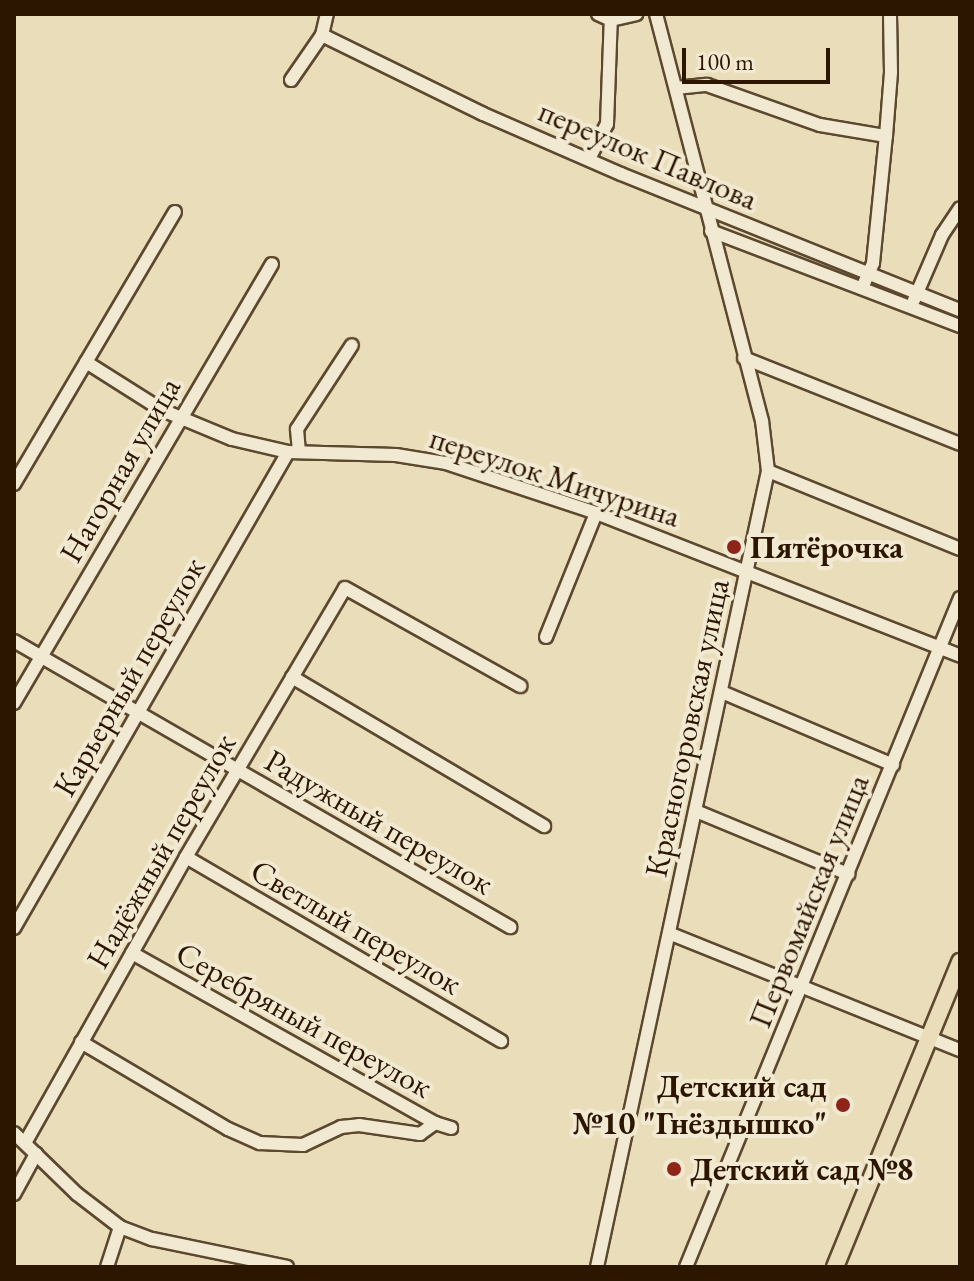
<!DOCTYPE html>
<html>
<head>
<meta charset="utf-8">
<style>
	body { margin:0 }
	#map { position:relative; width:974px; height:1281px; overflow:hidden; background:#eaddba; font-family:"EB Garamond",serif }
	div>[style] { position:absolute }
	.roads { filter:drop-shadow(2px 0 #5c482e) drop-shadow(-2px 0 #5c482e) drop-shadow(0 2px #5c482e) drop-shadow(0 -2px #5c482e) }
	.minor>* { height:12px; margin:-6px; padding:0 6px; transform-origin:6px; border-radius:6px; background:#f1e9d2 }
	.major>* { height:16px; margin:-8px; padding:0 8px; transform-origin:8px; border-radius:8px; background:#eaddba }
	.dots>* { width:22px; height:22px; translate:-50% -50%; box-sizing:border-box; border:4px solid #f1e9d2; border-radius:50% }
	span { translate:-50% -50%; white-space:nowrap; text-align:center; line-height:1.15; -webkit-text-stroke:8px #f1e9d2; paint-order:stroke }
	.street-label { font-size:32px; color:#2d1600 }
	.poi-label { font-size:32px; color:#2d1600; font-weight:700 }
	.left { translate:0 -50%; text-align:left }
	.right { translate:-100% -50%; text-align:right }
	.frame { position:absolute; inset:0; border:16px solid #2d1600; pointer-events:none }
	.scale { position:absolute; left:682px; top:48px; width:148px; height:36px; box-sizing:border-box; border:4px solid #2d1600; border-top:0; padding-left:10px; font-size:24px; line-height:28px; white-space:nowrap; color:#2d1600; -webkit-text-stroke:6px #f1e9d2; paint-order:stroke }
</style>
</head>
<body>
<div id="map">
	<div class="roads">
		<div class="minor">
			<i style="left:598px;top:14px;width:14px;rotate:25deg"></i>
			<i style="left:611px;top:20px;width:26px;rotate:-13deg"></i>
			<i style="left:322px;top:35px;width:179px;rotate:26.1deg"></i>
			<i style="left:483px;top:114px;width:150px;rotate:23.5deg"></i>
			<i style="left:621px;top:174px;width:365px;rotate:21.9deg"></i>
			<i style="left:291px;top:80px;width:55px;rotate:-55.4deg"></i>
			<i style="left:322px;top:35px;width:22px;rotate:-77deg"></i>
			<i style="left:676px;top:88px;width:31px;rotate:-6deg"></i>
			<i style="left:707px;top:85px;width:120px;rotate:19.5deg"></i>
			<i style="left:820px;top:125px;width:67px;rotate:9.5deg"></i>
			<i style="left:589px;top:159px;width:39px;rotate:-63deg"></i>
			<i style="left:607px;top:124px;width:110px;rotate:-87.9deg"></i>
			<i style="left:711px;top:231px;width:267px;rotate:20.9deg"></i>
			<i style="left:862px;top:288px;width:27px;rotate:-66deg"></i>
			<i style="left:873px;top:263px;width:128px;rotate:-84.2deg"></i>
			<i style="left:886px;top:136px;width:64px;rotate:-85.5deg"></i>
			<i style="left:891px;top:72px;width:58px;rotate:-91deg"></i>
			<i style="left:914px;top:300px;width:71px;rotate:-66.7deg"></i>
			<i style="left:942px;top:235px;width:32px;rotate:-56deg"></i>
			<i style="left:744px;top:358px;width:232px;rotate:21.7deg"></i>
			<i style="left:86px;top:362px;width:90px;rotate:32.3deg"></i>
			<i style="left:162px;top:410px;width:76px;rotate:22.5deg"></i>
			<i style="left:232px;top:439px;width:57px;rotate:13.1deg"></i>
			<i style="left:288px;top:452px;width:108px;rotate:1.6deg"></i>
			<i style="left:396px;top:455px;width:51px;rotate:9.1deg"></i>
			<i style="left:446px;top:463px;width:158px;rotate:18.4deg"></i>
			<i style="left:596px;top:513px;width:391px;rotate:21.4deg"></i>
			<i style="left:299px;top:452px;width:23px;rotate:-95deg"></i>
			<i style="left:297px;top:429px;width:100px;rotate:-56.8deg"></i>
			<i style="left:768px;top:471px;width:207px;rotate:22.1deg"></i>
			<i style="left:14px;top:484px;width:316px;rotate:-59.4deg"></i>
			<i style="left:546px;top:637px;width:134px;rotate:-68deg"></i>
			<i style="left:14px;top:641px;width:573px;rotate:29.97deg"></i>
			<i style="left:292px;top:677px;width:293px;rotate:30.6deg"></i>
			<i style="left:722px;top:692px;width:186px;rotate:23.1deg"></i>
			<i style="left:14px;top:703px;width:509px;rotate:-59.56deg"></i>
			<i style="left:696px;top:811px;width:165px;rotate:22.5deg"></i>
			<i style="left:186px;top:857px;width:365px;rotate:30.3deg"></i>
			<i style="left:14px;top:928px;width:549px;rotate:-60.07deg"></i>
			<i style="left:671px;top:934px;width:311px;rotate:21.9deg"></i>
			<i style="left:132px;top:953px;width:347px;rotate:29.3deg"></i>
			<i style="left:435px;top:1123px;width:17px;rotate:17deg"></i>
			<i style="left:81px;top:1042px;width:171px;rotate:30.6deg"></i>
			<i style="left:228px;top:1129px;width:35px;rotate:24deg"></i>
			<i style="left:260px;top:1143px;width:43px;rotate:2.7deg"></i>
			<i style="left:303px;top:1145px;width:42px;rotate:-25.3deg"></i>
			<i style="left:341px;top:1127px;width:18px;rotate:-6deg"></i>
			<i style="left:359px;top:1125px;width:62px;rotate:8.4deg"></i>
			<i style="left:420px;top:1134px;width:19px;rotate:-36deg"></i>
			<i style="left:14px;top:1133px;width:88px;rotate:44.1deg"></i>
			<i style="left:77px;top:1194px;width:54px;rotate:37.5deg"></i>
			<i style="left:120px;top:1227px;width:34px;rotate:21deg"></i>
			<i style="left:152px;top:1239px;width:138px;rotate:11.7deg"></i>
			<i style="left:25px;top:1143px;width:328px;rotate:-60.6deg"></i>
			<i style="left:186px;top:857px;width:312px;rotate:-59.4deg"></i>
			<i style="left:345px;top:588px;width:201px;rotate:29.2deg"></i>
			<i style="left:14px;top:1194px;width:46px;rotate:-61.2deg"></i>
			<i style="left:107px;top:1267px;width:42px;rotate:-72deg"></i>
			<i style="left:597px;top:1267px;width:814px;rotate:-77.88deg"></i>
			<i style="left:768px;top:471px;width:50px;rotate:-96.8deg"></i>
			<i style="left:762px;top:421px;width:421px;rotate:-104.6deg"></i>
			<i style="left:686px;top:1267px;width:723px;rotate:-67.73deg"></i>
		</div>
		<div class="major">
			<i style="left:835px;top:1267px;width:330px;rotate:-67.7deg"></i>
		</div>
	</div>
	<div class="dots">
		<i style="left:734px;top:547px;background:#8f2418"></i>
		<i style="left:843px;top:1105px;background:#8f2418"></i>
		<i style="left:674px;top:1169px;background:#8f2418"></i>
	</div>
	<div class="street-label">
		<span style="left:648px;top:155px;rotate:23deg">переулок Павлова</span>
		<span style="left:120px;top:470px;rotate:-60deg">Нагорная улица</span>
		<span style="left:555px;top:477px;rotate:18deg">переулок Мичурина</span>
		<span style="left:129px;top:677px;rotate:-60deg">Карьерный переулок</span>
		<span style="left:687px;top:728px;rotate:-78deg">Красногоровская улица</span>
		<span style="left:379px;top:822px;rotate:30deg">Радужный переулок</span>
		<span style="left:161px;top:851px;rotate:-60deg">Надёжный переулок</span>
		<span style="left:809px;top:901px;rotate:-68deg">Первомайская улица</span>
		<span style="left:356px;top:927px;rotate:30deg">Светлый переулок</span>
		<span style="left:304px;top:1020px;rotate:29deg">Серебряный переулок</span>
	</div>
	<div class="poi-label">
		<span class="left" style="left:750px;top:547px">Пятёрочка</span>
		<span class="right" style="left:827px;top:1105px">Детский сад<br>№10 "Гнёздышко"</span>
		<span class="left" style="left:690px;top:1169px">Детский сад №8</span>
	</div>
	<div class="frame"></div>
	<div class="scale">100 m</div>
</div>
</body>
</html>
